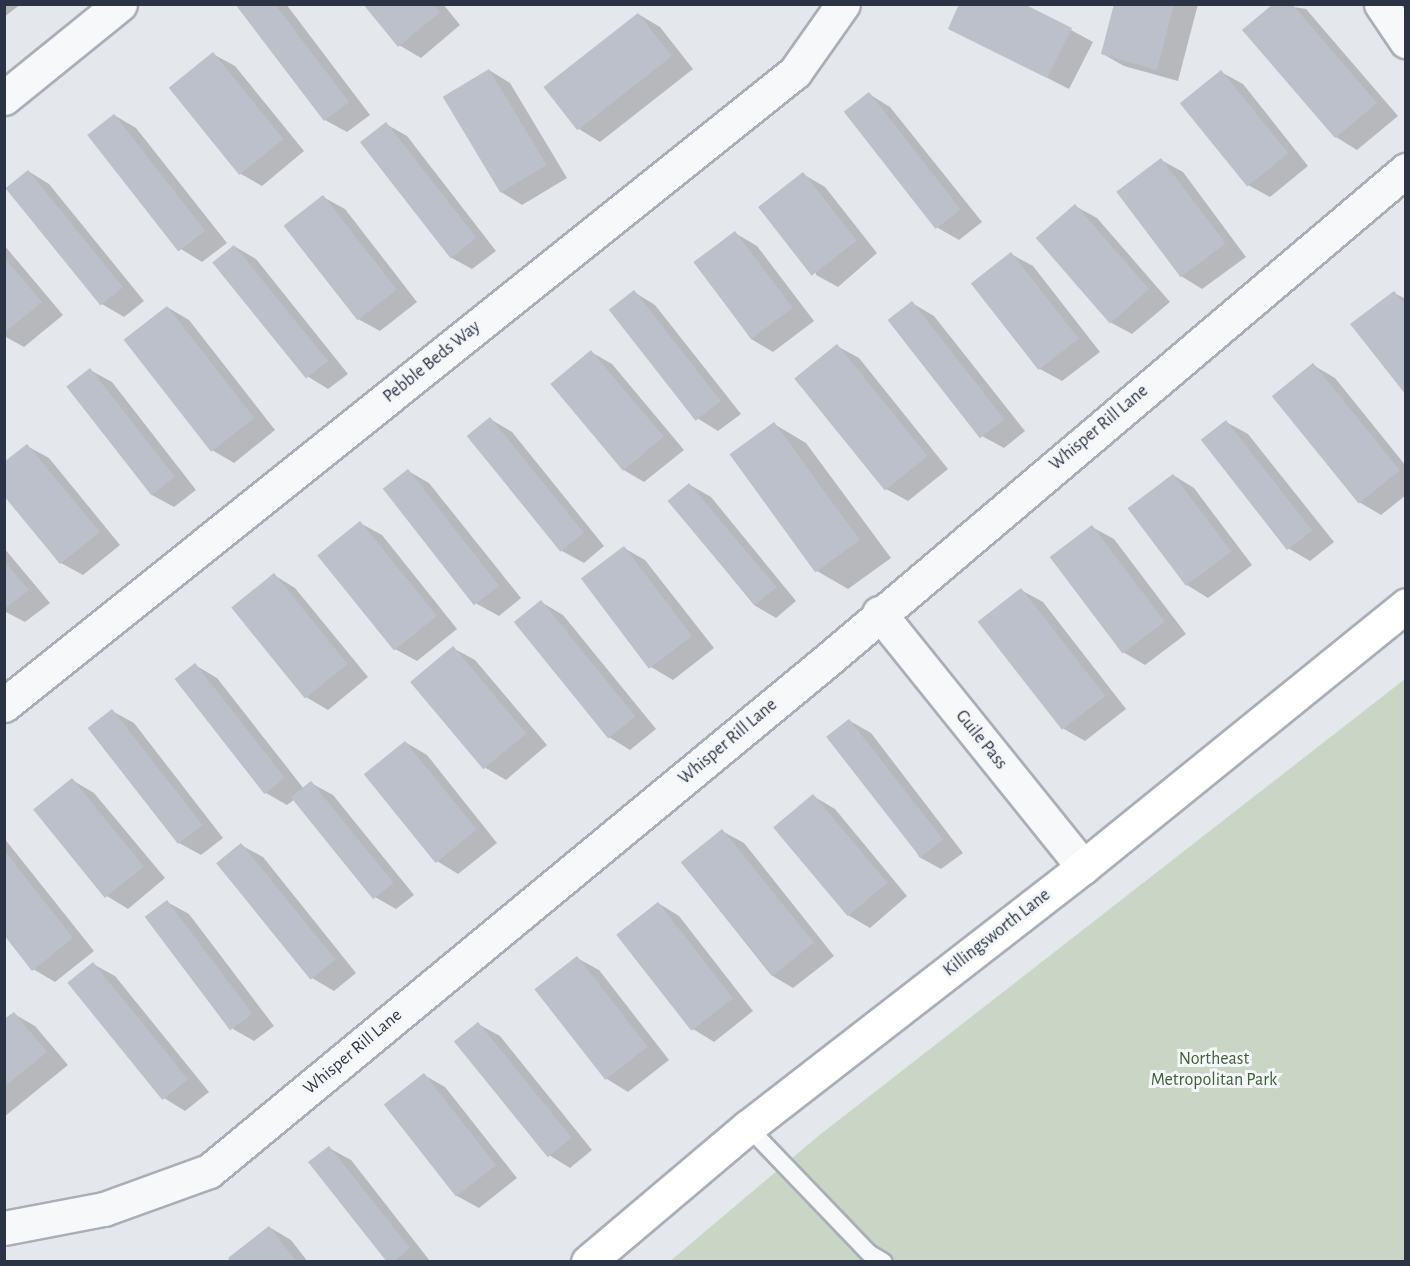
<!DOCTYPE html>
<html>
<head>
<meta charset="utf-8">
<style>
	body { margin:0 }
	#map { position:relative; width:1410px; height:1266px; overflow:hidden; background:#e4e7ec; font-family:"Alegreya Sans",sans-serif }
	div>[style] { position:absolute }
	.green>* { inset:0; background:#c9d6c5 }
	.shadow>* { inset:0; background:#0003 }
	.building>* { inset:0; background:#bbc0ca; transform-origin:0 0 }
	.roads { filter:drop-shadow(2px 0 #a9aeb7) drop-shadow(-2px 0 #a9aeb7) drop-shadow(0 2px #a9aeb7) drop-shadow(0 -2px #a9aeb7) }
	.lane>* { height:16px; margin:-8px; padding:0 8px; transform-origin:8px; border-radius:8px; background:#f7f8fa }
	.street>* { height:33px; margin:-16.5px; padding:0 16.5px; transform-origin:16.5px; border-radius:16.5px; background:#f7f8fa }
	.secondary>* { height:33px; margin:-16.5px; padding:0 16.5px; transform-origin:16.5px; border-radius:16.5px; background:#fff }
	span { translate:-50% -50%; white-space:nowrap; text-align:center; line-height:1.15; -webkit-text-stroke:6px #f4f6f9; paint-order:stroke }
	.street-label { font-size:18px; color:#2b3445 }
	.park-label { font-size:18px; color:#3f6138 }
	.frame { position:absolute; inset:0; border:6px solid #2b3445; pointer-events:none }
</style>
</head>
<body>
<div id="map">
	<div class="green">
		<i style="clip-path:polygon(1405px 679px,1405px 1261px,669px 1262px,817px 1137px)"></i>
	</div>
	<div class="shadow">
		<i style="clip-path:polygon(4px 4px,21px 4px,4px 17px)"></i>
		<i style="clip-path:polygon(237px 4px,286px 4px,370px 115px,347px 132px,325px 120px)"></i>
		<i style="clip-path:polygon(365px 4px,443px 4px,460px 25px,421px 58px,399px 45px)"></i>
		<i style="clip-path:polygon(1116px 4px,1198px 4px,1178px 81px,1124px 66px,1103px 54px)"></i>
		<i style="clip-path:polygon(1275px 4px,1306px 9px,1398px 116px,1357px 150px,1336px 137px)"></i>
		<i style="clip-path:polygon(638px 14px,660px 27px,693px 69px,600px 142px,579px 129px)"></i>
		<i style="clip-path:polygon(950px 28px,1071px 30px,1093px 42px,1069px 89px)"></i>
		<i style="clip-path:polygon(213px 54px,235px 66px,304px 151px,262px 186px,241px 174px)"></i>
		<i style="clip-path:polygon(489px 70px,510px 83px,567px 178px,522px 205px,501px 192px,445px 97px)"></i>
		<i style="clip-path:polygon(1221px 72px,1243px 84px,1308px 166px,1270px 197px,1248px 185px)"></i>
		<i style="clip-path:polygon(869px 94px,890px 107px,982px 222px,959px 240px,938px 228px)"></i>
		<i style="clip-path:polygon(114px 115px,136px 128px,227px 243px,202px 262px,181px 249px)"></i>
		<i style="clip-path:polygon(386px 124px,407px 136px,496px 251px,472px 269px,450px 257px)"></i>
		<i style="clip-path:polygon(1161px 160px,1183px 172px,1246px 257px,1202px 289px,1181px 276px)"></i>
		<i style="clip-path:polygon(28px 171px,49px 184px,144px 301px,124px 317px,102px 304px)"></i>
		<i style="clip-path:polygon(803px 174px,825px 187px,877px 253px,838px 287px,816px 275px)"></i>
		<i style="clip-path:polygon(323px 197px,345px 209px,417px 302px,380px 331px,358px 319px)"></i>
		<i style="clip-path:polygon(1075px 206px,1097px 218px,1170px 302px,1132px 334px,1110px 322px)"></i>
		<i style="clip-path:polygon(735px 233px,757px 246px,814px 321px,773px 352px,751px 339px,695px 261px)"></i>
		<i style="clip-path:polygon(4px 245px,63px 315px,24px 347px,4px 336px)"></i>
		<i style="clip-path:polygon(234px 246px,256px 259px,348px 374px,328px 389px,307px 376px)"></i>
		<i style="clip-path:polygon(1011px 254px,1033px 266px,1100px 352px,1062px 381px,1040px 369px)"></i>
		<i style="clip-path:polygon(634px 292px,655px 305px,741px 414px,718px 431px,697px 418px)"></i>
		<i style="clip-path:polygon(1394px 293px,1406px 299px,1406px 392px)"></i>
		<i style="clip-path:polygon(912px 303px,934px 316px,1025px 431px,1004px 448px,982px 436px)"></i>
		<i style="clip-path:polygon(167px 307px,189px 320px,275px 430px,234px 463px,212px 450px,125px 339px)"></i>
		<i style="clip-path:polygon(837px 346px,859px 358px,948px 469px,908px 501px,886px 489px)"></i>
		<i style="clip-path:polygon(591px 352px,612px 364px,684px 450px,644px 482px,622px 469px,552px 384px)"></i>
		<i style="clip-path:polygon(1313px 365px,1335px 378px,1406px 466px,1406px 495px,1381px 515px,1359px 502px,1274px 396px)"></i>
		<i style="clip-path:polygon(90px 370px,112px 382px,196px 490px,174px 507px,152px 495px)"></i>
		<i style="clip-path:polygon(490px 419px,512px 432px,604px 546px,584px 563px,562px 551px)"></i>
		<i style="clip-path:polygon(1226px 422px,1248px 434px,1334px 542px,1310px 561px,1288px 548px,1203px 440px)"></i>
		<i style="clip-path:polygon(774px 424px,806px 443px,891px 558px,848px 589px,817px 571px)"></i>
		<i style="clip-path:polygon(27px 446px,49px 458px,120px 545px,83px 575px,61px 563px)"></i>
		<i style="clip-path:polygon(408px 471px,429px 483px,521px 598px,499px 616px,477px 604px)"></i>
		<i style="clip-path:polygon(1173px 475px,1194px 488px,1252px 565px,1208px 598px,1187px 585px)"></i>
		<i style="clip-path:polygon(690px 485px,711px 497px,796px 601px,776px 618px,754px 605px,669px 501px)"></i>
		<i style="clip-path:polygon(360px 523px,382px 535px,457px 629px,417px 661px,395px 649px)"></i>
		<i style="clip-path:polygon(1092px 527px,1114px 539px,1186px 634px,1145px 665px,1123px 652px)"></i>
		<i style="clip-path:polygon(4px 548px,50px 603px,25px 622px,4px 611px)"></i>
		<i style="clip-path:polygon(624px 548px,645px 560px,714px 648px,673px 680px,651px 667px,583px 578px)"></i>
		<i style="clip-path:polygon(274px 575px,295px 588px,368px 677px,328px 710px,306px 697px,234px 607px)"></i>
		<i style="clip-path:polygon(1021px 590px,1043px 602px,1126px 709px,1085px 741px,1064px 729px)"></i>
		<i style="clip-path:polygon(541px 602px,563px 615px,656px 729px,630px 750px,609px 737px)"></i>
		<i style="clip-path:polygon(453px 648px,475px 660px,547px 745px,506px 780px,484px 767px)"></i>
		<i style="clip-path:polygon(195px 665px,217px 678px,304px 789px,311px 783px,333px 795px,414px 895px,396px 909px,375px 897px,295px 799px,287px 805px,266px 793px)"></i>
		<i style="clip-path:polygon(112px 711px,134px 723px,223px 838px,201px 855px,179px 843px)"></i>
		<i style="clip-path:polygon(850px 721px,871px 733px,963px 853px,941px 869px,919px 857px)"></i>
		<i style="clip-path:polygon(405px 742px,427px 755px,497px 843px,458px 874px,437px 861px)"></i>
		<i style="clip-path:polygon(72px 780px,94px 793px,165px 878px,128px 909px,107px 896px)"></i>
		<i style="clip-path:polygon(813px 796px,835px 809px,907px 896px,870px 928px,848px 915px,775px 827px)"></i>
		<i style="clip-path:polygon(722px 831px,744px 843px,834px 956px,793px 988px,771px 975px,682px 863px)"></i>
		<i style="clip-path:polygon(4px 838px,94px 951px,55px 982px,33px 969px,4px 932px)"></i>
		<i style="clip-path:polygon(241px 845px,263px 857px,356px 973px,334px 991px,312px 978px)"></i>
		<i style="clip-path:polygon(167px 902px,189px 914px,274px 1026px,254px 1041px,233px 1029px)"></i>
		<i style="clip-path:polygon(658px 903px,679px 916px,753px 1011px,714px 1042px,693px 1029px)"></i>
		<i style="clip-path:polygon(577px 958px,599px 970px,669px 1060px,628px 1092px,607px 1079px)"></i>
		<i style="clip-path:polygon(93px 964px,115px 976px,209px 1092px,185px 1111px,164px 1098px)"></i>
		<i style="clip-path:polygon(14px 1014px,35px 1026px,68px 1065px,4px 1117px,4px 1021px)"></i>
		<i style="clip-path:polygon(478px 1024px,500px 1036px,592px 1150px,570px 1168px,549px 1155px)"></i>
		<i style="clip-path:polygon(424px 1075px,445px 1087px,517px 1178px,479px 1208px,457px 1196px)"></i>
		<i style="clip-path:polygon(329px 1148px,351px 1160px,430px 1261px,389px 1262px)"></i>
		<i style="clip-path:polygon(269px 1227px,291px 1240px,308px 1262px,232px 1262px)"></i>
	</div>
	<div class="building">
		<i style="clip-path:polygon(235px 4px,275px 4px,349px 102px,324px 121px)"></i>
		<i style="clip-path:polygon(363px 4px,433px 4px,440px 12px,398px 47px)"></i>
		<i style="clip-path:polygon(959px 4px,1024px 4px,1072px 28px,1047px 78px,948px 29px)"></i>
		<i style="clip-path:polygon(1114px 4px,1174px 4px,1157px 70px,1101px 54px)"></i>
		<i style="clip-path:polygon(1273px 4px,1292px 4px,1377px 103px,1335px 138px,1242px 30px)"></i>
		<i style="left:638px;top:13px;width:55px;height:120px;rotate:52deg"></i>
		<i style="left:213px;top:52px;width:112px;height:57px;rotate:51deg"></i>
		<i style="left:489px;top:69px;width:112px;height:54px;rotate:59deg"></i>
		<i style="left:1221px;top:70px;width:107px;height:53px;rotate:51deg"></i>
		<i style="left:869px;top:92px;width:149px;height:32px;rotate:52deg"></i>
		<i style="left:114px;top:114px;width:148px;height:34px;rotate:52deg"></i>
		<i style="left:386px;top:122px;width:147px;height:33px;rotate:52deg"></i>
		<i style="left:1161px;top:158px;width:107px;height:56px;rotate:53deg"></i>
		<i style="left:28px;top:170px;width:151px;height:29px;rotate:51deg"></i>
		<i style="left:803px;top:172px;width:87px;height:57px;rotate:52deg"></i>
		<i style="left:323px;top:195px;width:120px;height:50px;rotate:52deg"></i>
		<i style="left:1075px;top:204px;width:113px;height:52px;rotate:49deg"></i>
		<i style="left:735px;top:231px;width:96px;height:52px;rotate:53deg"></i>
		<i style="left:234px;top:245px;width:149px;height:28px;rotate:51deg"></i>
		<i style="left:1011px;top:252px;width:110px;height:51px;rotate:52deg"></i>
		<i style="clip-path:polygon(4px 257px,42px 302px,4px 333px)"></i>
		<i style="left:634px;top:290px;width:141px;height:32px;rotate:52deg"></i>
		<i style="clip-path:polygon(1394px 291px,1406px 306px,1406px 395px,1350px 324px)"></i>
		<i style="left:912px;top:301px;width:150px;height:31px;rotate:52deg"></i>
		<i style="left:167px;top:306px;width:142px;height:55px;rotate:52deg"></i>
		<i style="left:837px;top:344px;width:144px;height:55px;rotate:51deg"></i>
		<i style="left:591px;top:350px;width:113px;height:53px;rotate:50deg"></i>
		<i style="left:1313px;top:363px;width:138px;height:53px;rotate:51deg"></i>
		<i style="left:90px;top:368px;width:138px;height:30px;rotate:52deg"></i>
		<i style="left:490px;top:417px;width:149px;height:30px;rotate:51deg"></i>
		<i style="left:1226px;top:420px;width:140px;height:32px;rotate:52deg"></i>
		<i style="left:774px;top:422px;width:146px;height:55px;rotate:54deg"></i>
		<i style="clip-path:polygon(27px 444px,100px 532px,60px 564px,4px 496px,4px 462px)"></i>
		<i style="left:408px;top:469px;width:148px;height:32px;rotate:52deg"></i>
		<i style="left:1173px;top:474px;width:97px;height:57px;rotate:53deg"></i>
		<i style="left:689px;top:483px;width:136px;height:28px;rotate:50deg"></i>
		<i style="left:360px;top:521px;width:122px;height:55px;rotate:51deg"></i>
		<i style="left:1092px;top:525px;width:121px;height:53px;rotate:53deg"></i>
		<i style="left:624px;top:546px;width:113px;height:54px;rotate:53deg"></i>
		<i style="clip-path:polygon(4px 561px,29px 590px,4px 609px)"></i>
		<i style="left:274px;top:573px;width:117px;height:55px;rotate:51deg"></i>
		<i style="left:1021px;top:588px;width:137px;height:55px;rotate:52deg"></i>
		<i style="left:541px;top:600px;width:150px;height:35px;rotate:51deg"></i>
		<i style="left:453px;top:646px;width:114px;height:56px;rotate:50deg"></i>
		<i style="left:195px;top:663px;width:146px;height:26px;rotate:52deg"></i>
		<i style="left:112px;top:709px;width:147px;height:31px;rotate:52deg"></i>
		<i style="left:849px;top:719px;width:153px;height:29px;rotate:52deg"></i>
		<i style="left:405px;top:741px;width:114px;height:53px;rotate:51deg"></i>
		<i style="left:72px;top:778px;width:114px;height:50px;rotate:51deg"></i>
		<i style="left:311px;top:781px;width:131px;height:26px;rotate:51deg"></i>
		<i style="left:813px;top:794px;width:116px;height:52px;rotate:50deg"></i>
		<i style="left:722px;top:829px;width:146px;height:53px;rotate:51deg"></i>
		<i style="left:241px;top:843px;width:150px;height:32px;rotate:51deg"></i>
		<i style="clip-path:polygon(4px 850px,73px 938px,32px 971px,4px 935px)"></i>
		<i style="left:167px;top:900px;width:142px;height:28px;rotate:53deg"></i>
		<i style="left:658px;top:902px;width:122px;height:53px;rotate:52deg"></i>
		<i style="left:577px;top:956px;width:115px;height:54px;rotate:52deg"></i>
		<i style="left:93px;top:962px;width:151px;height:33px;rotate:51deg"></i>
		<i style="clip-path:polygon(14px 1012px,47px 1052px,4px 1087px,4px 1019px)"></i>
		<i style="left:478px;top:1022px;width:149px;height:31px;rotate:51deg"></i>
		<i style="left:424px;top:1073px;width:117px;height:51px;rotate:52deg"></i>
		<i style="clip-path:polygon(329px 1146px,410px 1248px,393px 1262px,387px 1262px,308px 1162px)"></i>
		<i style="clip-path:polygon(269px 1226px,297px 1262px,231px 1262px,228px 1258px)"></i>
	</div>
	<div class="roads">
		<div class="lane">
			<i style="left:748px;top:1127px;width:175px;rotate:46.2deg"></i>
			<i style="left:869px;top:1253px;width:17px;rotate:31deg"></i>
		</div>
		<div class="street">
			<i style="left:1381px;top:4px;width:45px;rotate:56deg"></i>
			<i style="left:4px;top:98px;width:149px;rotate:-39deg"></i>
			<i style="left:879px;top:613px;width:326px;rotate:51.2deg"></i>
			<i style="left:4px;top:705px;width:1013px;rotate:-38.67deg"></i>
			<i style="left:795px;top:72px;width:83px;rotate:-54.8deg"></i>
			<i style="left:4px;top:1228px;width:102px;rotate:-10.8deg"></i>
			<i style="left:104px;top:1209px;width:112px;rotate:-19.9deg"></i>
			<i style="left:209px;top:1171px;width:798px;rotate:-39.56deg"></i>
			<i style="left:824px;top:663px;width:763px;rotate:-40.27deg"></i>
		</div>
		<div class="secondary">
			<i style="left:588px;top:1262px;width:209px;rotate:-40.2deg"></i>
			<i style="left:748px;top:1127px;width:424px;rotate:-37.8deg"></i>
			<i style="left:1083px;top:867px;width:416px;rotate:-39deg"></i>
		</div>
	</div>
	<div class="street-label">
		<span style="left:432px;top:362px;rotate:-39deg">Pebble Beds Way</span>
		<span style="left:1099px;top:428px;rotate:-40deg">Whisper Rill Lane</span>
		<span style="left:981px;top:740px;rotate:51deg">Guile Pass</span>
		<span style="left:728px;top:742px;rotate:-40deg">Whisper Rill Lane</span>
		<span style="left:997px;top:933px;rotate:-38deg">Killingsworth Lane</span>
		<span style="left:353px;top:1052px;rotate:-40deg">Whisper Rill Lane</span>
	</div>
	<div class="park-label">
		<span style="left:1214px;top:1070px">Northeast<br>Metropolitan Park</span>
	</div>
	<div class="frame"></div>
</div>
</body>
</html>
